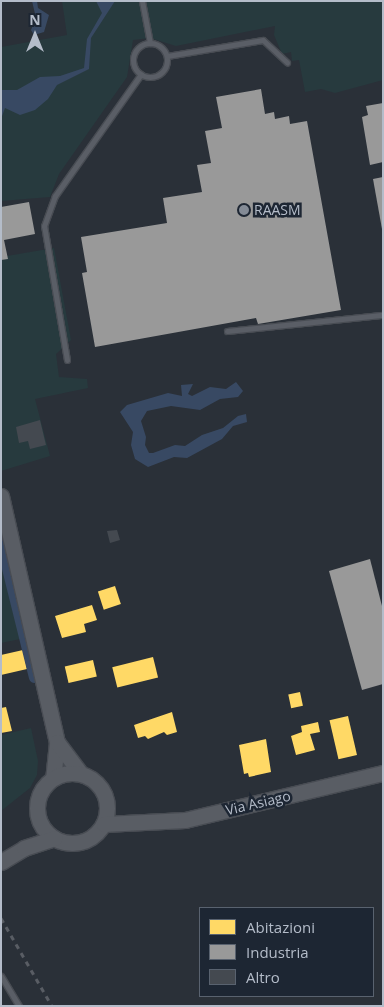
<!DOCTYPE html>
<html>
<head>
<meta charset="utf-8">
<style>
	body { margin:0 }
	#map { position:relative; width:384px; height:1007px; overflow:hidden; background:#2a3038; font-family:"Open Sans",sans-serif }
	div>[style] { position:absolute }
	.green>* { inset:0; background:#273a3e }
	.water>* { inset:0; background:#384963 }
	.homes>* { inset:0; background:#ffd966; transform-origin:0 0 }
	.industry>* { inset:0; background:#999 }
	.canal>* { height:11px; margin:-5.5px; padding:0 5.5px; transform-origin:5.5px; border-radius:5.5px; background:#384963 }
	.building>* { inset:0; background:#444950 }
	.roads { filter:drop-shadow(1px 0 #484c53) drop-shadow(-1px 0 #484c53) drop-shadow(0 1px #484c53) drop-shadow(0 -1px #484c53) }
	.service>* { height:5px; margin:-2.5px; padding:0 2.5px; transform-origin:2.5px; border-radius:2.5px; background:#5a5e66 }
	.service>.ring { margin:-2.5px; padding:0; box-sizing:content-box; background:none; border:5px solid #5a5e66; border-radius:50% }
	.secondary>* { height:15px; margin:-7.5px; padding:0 7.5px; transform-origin:7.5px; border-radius:7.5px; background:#595d64 }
	.secondary>.ring { margin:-7.5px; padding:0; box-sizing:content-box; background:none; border:15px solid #595d64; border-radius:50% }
	.rail>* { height:3px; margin-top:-1.5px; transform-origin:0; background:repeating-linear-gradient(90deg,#595d64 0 5px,transparent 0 10px) }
	.dots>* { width:14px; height:14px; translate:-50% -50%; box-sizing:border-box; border:2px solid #1d2633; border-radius:50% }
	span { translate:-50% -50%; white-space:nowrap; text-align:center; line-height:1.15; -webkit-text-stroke:5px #1d2633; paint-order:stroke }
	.poi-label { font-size:14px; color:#b4bcc9 }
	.left { translate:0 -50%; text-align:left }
	.street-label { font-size:14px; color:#b4bcc9 }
	.frame { position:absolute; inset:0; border:2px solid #b4bcc9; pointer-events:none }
	.legend { position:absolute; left:199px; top:907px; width:175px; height:90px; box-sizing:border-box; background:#1d2633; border:1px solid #59626f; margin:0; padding:6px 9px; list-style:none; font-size:15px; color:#b4bcc9 }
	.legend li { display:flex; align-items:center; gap:10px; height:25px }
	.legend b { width:25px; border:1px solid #59626f }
	.north { position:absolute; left:10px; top:10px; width:50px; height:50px; -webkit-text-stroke:4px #1d2633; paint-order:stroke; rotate:0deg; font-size:14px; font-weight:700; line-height:20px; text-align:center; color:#b4bcc9 }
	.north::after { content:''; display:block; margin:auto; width:18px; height:22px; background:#b4bcc9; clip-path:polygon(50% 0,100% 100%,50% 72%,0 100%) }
</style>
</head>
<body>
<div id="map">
	<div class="green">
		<i style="clip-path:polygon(62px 1px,383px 1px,383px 80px,335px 93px,321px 89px,305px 92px,299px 60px,292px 61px,291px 52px,282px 54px,274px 35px,275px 26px,176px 46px,150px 38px,133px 40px,127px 77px,59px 174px,50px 197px,1px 201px,1px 47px,67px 35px)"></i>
		<i style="clip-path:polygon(54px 248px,71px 340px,56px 354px,59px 377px,87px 379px,88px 388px,35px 399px,50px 456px,1px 471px,1px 257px)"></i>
		<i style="clip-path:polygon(1px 526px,30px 637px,1px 643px)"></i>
		<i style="clip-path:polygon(31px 728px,38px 761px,37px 775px,30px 788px,1px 811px,1px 735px)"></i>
	</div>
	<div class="water">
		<i style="clip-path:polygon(32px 1px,37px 1px,38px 8px,49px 15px,44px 32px,34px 35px,31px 30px,36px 18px)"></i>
		<i style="clip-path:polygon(96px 1px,115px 1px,91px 38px,89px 69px,57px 85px,48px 99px,35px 110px,20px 115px,5px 108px,1px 119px,1px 90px,17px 90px,40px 77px,60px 76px,84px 68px,87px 39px,102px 13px)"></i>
		<i style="clip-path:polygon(236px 382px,243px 391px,238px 397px,220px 399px,200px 410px,171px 406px,147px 411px,141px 421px,146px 437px,145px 445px,149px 453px,153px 453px,175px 445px,185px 446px,202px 435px,223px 428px,238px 416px,246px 414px,247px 422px,233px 426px,222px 439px,187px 458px,174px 457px,148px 467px,135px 459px,131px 445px,133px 432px,120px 412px,127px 405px,168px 393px,182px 396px,181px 385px,193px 384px,188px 394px,192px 396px,210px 387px,226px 389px)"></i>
	</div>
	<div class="homes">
		<i style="left:115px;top:586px;width:19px;height:18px;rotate:72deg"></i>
		<i style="clip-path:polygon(92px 605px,97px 620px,84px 624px,86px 632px,62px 638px,55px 616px)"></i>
		<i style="clip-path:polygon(23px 650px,27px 669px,1px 675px,1px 655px)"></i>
		<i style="left:153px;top:657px;width:21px;height:42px;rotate:76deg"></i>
		<i style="left:93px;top:660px;width:17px;height:29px;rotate:77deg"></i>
		<i style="left:300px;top:692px;width:14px;height:12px;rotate:78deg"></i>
		<i style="clip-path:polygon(6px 707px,12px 731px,1px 733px,1px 708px)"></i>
		<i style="clip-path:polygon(172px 712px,177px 732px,167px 735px,164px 732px,148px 739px,145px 736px,138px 738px,134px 725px)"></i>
		<i style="left:348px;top:716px;width:40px;height:19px;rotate:77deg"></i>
		<i style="clip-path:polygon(318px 722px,320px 732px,310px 734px,315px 750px,296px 755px,291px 736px,302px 732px,301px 726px)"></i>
		<i style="clip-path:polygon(266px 739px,271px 772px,249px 777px,248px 773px,244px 774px,239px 745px)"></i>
	</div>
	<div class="industry">
		<i style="clip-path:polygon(261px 89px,265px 114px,274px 112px,275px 119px,289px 116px,290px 124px,307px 121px,341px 310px,258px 324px,256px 318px,95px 347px,82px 273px,87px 272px,81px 237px,167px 223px,163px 198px,202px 192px,197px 165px,211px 163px,205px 131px,222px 128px,216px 97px)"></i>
		<i style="clip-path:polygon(383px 103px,383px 162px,370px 165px,362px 117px,368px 115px,366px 106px)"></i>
		<i style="clip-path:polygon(383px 177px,383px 229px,382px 229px,373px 179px)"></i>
		<i style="clip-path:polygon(29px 202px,35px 234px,4px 240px,8px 259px,1px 260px,1px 207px)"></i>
		<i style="clip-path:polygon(370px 559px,383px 610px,383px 684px,362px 690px,329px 571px)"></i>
	</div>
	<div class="canal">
		<i style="left:1px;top:544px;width:137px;rotate:76.1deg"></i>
	</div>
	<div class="building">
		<i style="clip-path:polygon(40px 420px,46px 445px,30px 449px,28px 441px,19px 443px,16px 427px)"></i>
		<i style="clip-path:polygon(117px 530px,120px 540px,110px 543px,107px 531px)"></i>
	</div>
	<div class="roads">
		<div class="service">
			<i style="left:142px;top:1px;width:43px;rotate:79.2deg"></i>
			<i class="ring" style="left:133px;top:43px;width:29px;height:29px"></i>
			<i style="left:167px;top:56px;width:97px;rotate:-9.5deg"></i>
			<i style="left:263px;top:40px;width:33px;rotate:43deg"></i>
			<i style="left:227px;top:331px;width:157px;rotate:-5.9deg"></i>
			<i style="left:67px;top:360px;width:136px;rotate:-99.7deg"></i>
			<i style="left:44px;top:226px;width:32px;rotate:-70deg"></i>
			<i style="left:55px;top:196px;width:149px;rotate:-54.8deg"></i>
			<i style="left:1px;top:976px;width:35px;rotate:59deg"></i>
		</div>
		<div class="secondary">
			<i style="left:1px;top:496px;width:252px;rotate:77.2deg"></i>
			<i style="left:57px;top:742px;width:36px;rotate:96deg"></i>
			<i style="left:57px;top:742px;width:39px;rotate:53deg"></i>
			<i class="ring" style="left:37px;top:773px;width:55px;height:55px"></i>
			<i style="left:104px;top:824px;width:81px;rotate:-2.8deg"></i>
			<i style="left:185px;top:820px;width:204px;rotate:-13.4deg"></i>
			<i style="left:1px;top:862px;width:27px;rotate:-31deg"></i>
			<i style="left:24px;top:848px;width:32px;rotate:-18deg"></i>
		</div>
	</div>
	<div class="rail">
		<i style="left:1px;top:918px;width:102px;rotate:59.9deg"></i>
	</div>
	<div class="dots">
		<i style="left:244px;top:210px;background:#848b96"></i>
	</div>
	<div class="poi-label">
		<span class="left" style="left:254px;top:210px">RAASM</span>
	</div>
	<div class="street-label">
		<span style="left:258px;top:803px;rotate:-13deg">Via Asiago</span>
	</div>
	<div class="frame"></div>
	<ul class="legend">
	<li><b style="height:14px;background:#ffd966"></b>Abitazioni</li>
	<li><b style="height:14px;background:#999"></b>Industria</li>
	<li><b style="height:14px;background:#444950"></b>Altro</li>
	</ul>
	<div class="north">N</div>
</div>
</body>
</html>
